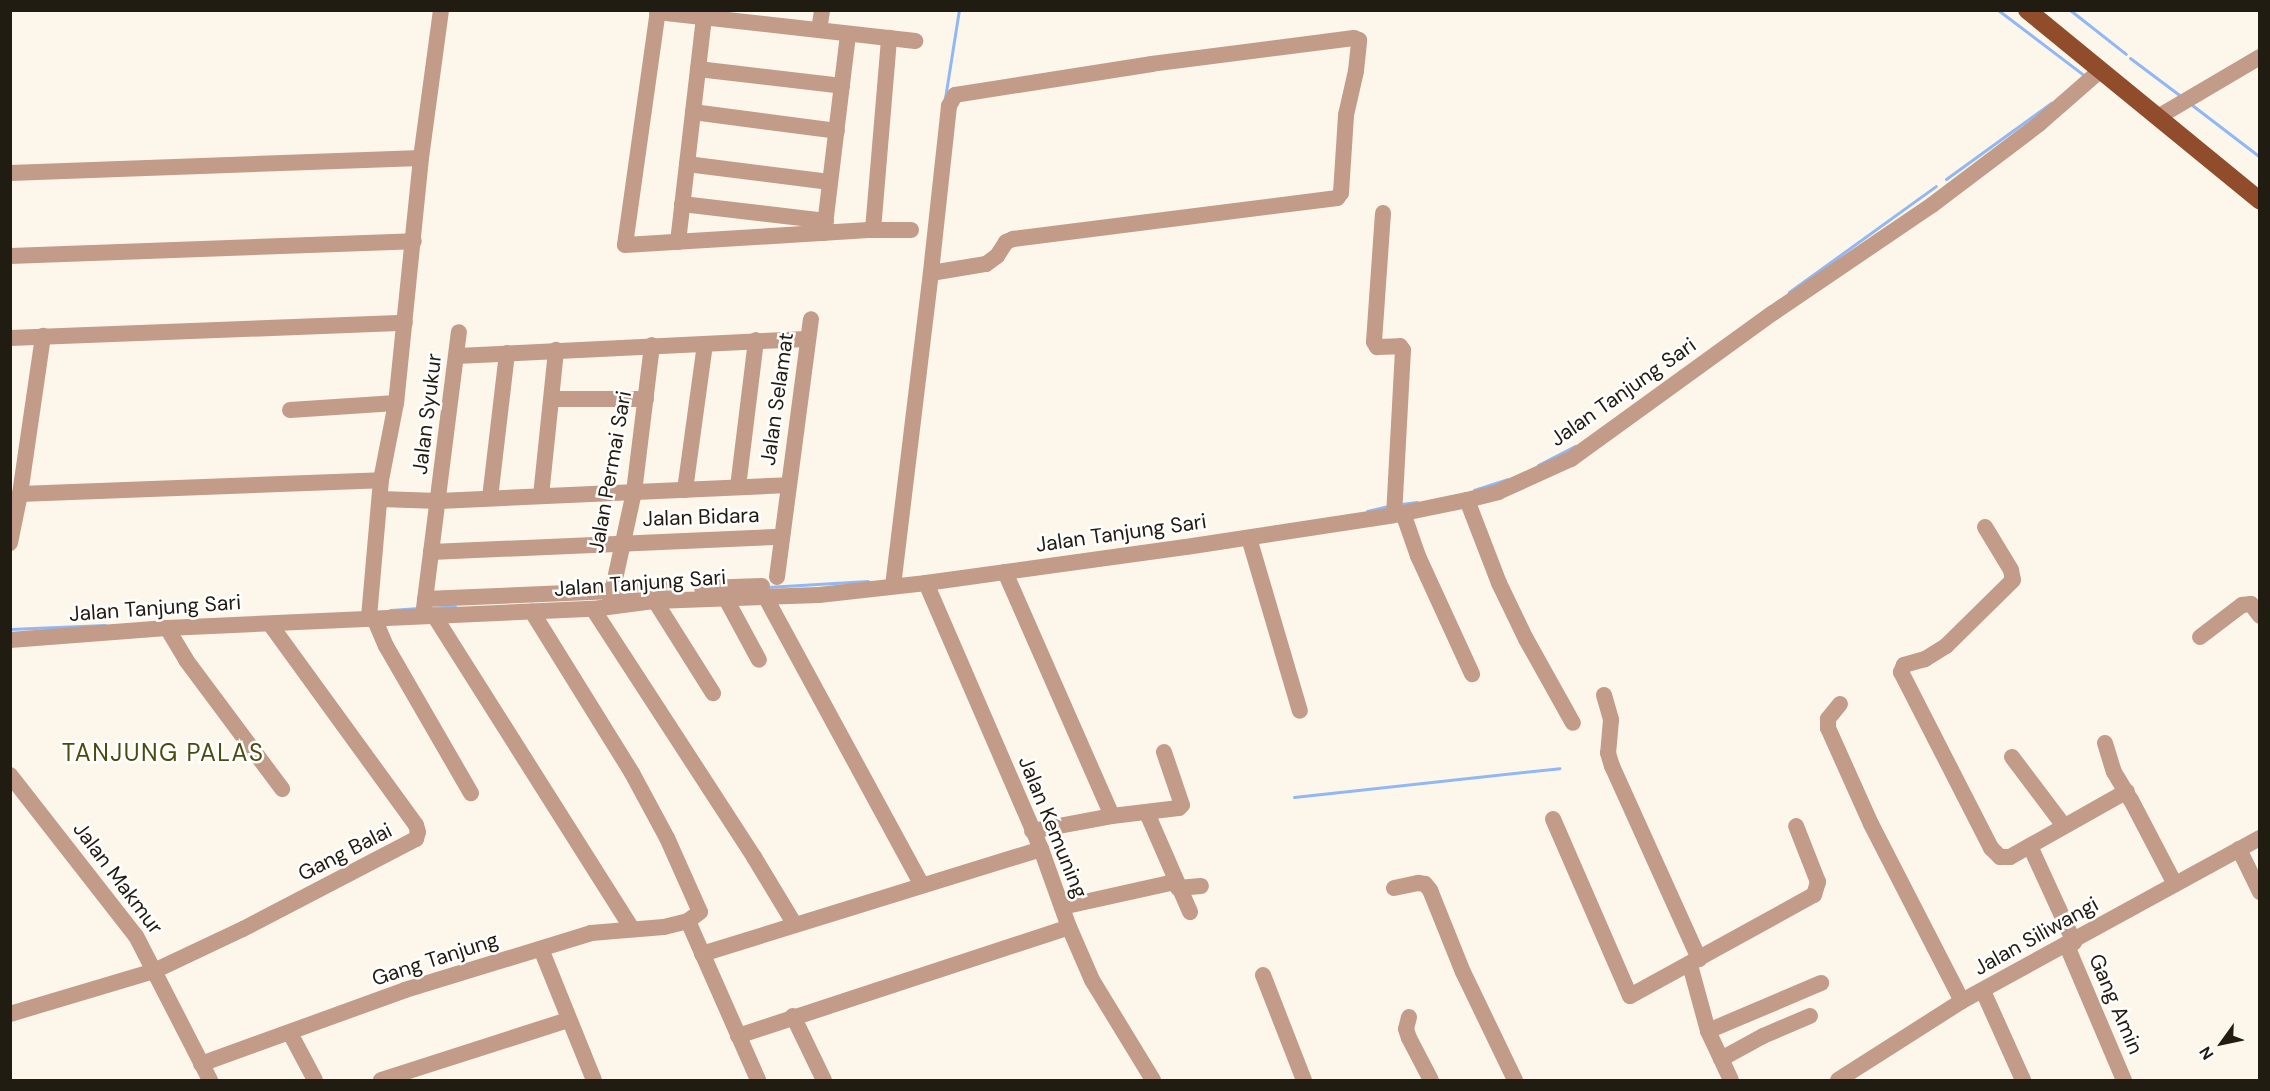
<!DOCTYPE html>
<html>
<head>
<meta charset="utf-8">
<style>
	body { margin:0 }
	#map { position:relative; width:2270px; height:1091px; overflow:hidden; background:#fdf7eb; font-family:"DM Sans",sans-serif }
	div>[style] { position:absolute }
	.stream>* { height:3px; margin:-1.5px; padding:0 1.5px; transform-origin:1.5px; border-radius:1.5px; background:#91b8f4 }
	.minor>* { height:16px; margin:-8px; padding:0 8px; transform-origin:8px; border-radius:8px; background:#c39b89 }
	.major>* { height:18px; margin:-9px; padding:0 9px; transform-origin:9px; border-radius:9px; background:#914d2b }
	span { translate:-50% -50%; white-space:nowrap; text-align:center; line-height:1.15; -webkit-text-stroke:5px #fff; paint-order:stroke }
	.street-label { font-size:21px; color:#211c11 }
	.quarter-label { font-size:24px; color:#4a4b0d; letter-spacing:1.5px }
	.frame { position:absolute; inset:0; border:12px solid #211c11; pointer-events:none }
	.north { position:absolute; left:2192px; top:1013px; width:60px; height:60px; -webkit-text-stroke:4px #fff; paint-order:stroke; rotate:237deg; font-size:16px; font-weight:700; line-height:24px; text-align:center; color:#211c11 }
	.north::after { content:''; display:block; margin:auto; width:21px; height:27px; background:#211c11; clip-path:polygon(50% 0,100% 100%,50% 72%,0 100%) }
</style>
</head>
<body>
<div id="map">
	<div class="stream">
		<i style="left:1998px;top:10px;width:109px;rotate:37.2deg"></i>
		<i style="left:2070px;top:10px;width:71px;rotate:38.2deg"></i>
		<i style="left:2130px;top:58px;width:65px;rotate:36.9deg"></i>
		<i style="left:945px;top:98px;width:89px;rotate:-81deg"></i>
		<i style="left:2192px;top:105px;width:86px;rotate:37.4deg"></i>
		<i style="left:1946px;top:179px;width:130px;rotate:-35.9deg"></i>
		<i style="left:1789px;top:292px;width:181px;rotate:-35.8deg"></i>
		<i style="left:1538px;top:465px;width:42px;rotate:-27.2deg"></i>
		<i style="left:1474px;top:490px;width:35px;rotate:-18deg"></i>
		<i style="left:1401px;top:504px;width:16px;rotate:-7deg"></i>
		<i style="left:1367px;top:511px;width:23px;rotate:-13deg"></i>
		<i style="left:767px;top:587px;width:101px;rotate:-3.4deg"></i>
		<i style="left:429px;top:608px;width:26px;rotate:-4deg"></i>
		<i style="left:390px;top:610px;width:29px;rotate:-4deg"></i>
		<i style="left:10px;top:629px;width:95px;rotate:-2.4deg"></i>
		<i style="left:1294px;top:797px;width:267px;rotate:-6.2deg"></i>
	</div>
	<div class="minor">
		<i style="left:658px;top:10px;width:237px;rotate:98deg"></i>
		<i style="left:625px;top:245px;width:248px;rotate:-3.5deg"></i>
		<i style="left:873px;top:230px;width:38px"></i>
		<i style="left:657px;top:12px;width:260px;rotate:6.4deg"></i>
		<i style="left:819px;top:30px;width:20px;rotate:-81deg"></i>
		<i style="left:698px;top:69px;width:145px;rotate:6.7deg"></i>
		<i style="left:693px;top:112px;width:145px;rotate:7.5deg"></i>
		<i style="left:2158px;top:117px;width:118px;rotate:-30.5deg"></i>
		<i style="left:421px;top:158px;width:149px;rotate:-82.3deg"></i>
		<i style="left:687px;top:164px;width:144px;rotate:7.2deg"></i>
		<i style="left:10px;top:173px;width:411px;rotate:-2.1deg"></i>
		<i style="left:421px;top:158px;width:246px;rotate:95.8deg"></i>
		<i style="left:396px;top:403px;width:78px;rotate:101deg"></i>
		<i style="left:381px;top:480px;width:139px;rotate:95deg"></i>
		<i style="left:682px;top:204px;width:145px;rotate:6.7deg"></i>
		<i style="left:1383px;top:213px;width:129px;rotate:94deg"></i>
		<i style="left:1374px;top:342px;width:6px;rotate:59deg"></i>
		<i style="left:1377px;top:347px;width:23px;rotate:-2deg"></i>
		<i style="left:1400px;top:346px;width:5px;rotate:53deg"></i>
		<i style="left:1403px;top:350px;width:165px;rotate:93.1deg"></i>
		<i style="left:873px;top:230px;width:193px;rotate:-85.2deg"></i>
		<i style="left:824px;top:233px;width:200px;rotate:-83.1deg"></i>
		<i style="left:678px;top:242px;width:226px;rotate:-83.4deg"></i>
		<i style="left:10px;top:256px;width:404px;rotate:-2.1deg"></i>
		<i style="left:10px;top:338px;width:395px;rotate:-2.2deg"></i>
		<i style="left:457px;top:356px;width:350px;rotate:-2.8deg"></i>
		<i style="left:552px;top:399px;width:94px"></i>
		<i style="left:290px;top:410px;width:106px;rotate:-3.8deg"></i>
		<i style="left:738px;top:487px;width:148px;rotate:-83deg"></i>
		<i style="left:685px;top:490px;width:147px;rotate:-82.2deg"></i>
		<i style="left:20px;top:494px;width:160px;rotate:-81.7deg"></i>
		<i style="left:541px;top:496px;width:147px;rotate:-84.1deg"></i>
		<i style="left:490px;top:498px;width:146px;rotate:-83.3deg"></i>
		<i style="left:380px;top:499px;width:59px;rotate:1.9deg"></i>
		<i style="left:439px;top:501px;width:350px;rotate:-2.6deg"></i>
		<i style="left:1467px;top:500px;width:89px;rotate:68.9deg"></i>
		<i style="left:1499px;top:583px;width:62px;rotate:64.3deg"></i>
		<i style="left:1526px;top:639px;width:96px;rotate:60.8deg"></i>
		<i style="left:1403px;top:513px;width:46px;rotate:70.8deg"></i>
		<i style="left:1418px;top:556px;width:130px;rotate:65.4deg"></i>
		<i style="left:1985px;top:527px;width:50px;rotate:58.8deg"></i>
		<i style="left:2011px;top:570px;width:10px;rotate:79deg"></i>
		<i style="left:2013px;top:580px;width:94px;rotate:135.4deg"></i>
		<i style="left:1946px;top:646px;width:25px;rotate:148deg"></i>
		<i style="left:1925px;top:659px;width:22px;rotate:164deg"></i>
		<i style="left:1904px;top:665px;width:8px;rotate:113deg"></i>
		<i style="left:1901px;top:672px;width:198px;rotate:62.9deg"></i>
		<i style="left:1991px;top:848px;width:13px;rotate:45deg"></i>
		<i style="left:2000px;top:857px;width:10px"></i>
		<i style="left:2010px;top:857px;width:134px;rotate:-29.4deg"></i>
		<i style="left:1249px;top:538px;width:180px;rotate:73.6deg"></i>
		<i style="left:10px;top:543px;width:50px;rotate:-78.5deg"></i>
		<i style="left:20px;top:494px;width:361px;rotate:-2.2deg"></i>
		<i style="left:431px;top:552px;width:350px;rotate:-2.5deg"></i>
		<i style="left:1005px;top:572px;width:266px;rotate:66.3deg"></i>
		<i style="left:777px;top:577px;width:260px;rotate:-82.5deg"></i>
		<i style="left:926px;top:583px;width:290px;rotate:66.6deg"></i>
		<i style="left:1041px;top:849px;width:83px;rotate:70.3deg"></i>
		<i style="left:1069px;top:927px;width:58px;rotate:66.5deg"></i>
		<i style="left:1092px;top:980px;width:117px;rotate:58.6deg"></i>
		<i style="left:893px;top:586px;width:315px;rotate:-83.1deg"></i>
		<i style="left:931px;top:273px;width:56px;rotate:-9.3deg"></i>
		<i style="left:986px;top:264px;width:14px;rotate:-36deg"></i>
		<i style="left:997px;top:256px;width:17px;rotate:-57deg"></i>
		<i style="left:1006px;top:242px;width:8px;rotate:-23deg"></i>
		<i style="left:1013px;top:239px;width:327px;rotate:-7.2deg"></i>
		<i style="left:1337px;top:198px;width:6px;rotate:-51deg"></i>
		<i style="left:1341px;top:193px;width:78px;rotate:-86.3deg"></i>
		<i style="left:1346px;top:115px;width:45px;rotate:-77.2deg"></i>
		<i style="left:1356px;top:71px;width:31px;rotate:-84deg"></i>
		<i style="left:1359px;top:40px;width:5px;rotate:-158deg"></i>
		<i style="left:1354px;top:38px;width:204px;rotate:172.7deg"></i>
		<i style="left:1152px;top:64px;width:199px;rotate:171.1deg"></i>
		<i style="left:955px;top:95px;width:13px;rotate:119deg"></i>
		<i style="left:949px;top:106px;width:168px;rotate:96.2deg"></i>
		<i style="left:702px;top:588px;width:60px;rotate:-1.9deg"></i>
		<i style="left:766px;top:598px;width:327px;rotate:61.5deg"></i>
		<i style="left:425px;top:599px;width:243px;rotate:-2.4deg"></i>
		<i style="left:726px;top:599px;width:69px;rotate:61.6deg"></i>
		<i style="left:655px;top:601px;width:109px;rotate:57.8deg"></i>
		<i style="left:610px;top:602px;width:113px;rotate:-77.7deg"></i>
		<i style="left:634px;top:492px;width:148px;rotate:-83deg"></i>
		<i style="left:424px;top:608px;width:278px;rotate:-82.8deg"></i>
		<i style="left:593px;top:609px;width:296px;rotate:57deg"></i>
		<i style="left:754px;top:857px;width:79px;rotate:58.9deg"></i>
		<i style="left:435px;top:617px;width:369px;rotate:57.7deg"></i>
		<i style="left:374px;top:618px;width:30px;rotate:67deg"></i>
		<i style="left:386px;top:646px;width:170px;rotate:60deg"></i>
		<i style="left:167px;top:628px;width:37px;rotate:59deg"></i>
		<i style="left:186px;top:660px;width:161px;rotate:53.3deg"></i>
		<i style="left:2200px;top:637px;width:53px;rotate:-37.3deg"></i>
		<i style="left:2242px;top:605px;width:9px;rotate:-6deg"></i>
		<i style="left:2251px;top:604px;width:15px;rotate:53deg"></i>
		<i style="left:10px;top:640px;width:157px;rotate:-4.4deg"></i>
		<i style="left:167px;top:628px;width:426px;rotate:-2.6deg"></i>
		<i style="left:593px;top:609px;width:63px;rotate:-7.4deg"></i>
		<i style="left:655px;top:601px;width:164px;rotate:-2.1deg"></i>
		<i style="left:819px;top:595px;width:108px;rotate:-6.4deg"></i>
		<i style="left:926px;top:583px;width:262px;rotate:-7.9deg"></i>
		<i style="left:1186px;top:547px;width:210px;rotate:-8.7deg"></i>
		<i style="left:1394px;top:515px;width:75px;rotate:-11.6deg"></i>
		<i style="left:1467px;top:500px;width:32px;rotate:-14deg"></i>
		<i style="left:1498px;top:492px;width:80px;rotate:-24.3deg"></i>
		<i style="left:1571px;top:459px;width:249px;rotate:-35.9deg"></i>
		<i style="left:1773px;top:313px;width:192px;rotate:-34.2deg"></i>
		<i style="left:1932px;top:205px;width:134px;rotate:-37.1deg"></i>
		<i style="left:2039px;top:124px;width:82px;rotate:-41.1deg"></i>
		<i style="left:1604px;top:695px;width:26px;rotate:74deg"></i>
		<i style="left:1611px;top:720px;width:33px;rotate:95deg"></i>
		<i style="left:1608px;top:753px;width:14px;rotate:73deg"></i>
		<i style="left:1612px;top:766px;width:212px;rotate:65.7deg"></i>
		<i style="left:1840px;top:704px;width:19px;rotate:129deg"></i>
		<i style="left:1828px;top:719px;width:9px;rotate:90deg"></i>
		<i style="left:1828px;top:728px;width:105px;rotate:65.9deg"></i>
		<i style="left:1871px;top:824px;width:199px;rotate:62.8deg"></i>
		<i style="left:2105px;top:743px;width:30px;rotate:73deg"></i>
		<i style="left:2114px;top:772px;width:33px;rotate:59deg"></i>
		<i style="left:2131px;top:800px;width:95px;rotate:62.4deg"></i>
		<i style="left:2012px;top:757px;width:86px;rotate:53deg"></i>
		<i style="left:10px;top:775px;width:204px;rotate:52deg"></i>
		<i style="left:136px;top:936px;width:162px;rotate:62.8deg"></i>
		<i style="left:1147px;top:813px;width:108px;rotate:66.5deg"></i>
		<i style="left:1553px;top:819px;width:193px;rotate:66.5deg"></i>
		<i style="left:1630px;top:996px;width:210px;rotate:-28.8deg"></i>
		<i style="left:1814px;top:895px;width:14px;rotate:-73deg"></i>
		<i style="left:1818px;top:882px;width:60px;rotate:-111.4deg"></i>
		<i style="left:1032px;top:831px;width:81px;rotate:-10.6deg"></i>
		<i style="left:1112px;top:816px;width:67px;rotate:-6.8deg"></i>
		<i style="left:1179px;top:808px;width:4px;rotate:-45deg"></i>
		<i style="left:1182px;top:805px;width:56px;rotate:-108.8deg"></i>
		<i style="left:2030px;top:846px;width:106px;rotate:65.4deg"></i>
		<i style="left:2239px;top:849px;width:48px;rotate:64deg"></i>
		<i style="left:1178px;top:888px;width:23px;rotate:-5deg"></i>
		<i style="left:1394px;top:888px;width:25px;rotate:-12deg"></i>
		<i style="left:1418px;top:883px;width:7px;rotate:8deg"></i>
		<i style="left:1425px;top:884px;width:8px;rotate:50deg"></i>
		<i style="left:1430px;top:890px;width:88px;rotate:68.1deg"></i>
		<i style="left:1463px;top:972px;width:120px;rotate:64.3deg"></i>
		<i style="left:1062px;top:907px;width:116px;rotate:-12.5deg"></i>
		<i style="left:688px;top:921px;width:174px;rotate:66.2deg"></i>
		<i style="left:2067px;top:946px;width:146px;rotate:67deg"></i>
		<i style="left:541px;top:949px;width:141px;rotate:68deg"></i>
		<i style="left:702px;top:954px;width:355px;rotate:-17.2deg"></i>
		<i style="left:1690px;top:965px;width:68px;rotate:74.7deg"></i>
		<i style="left:1708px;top:1031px;width:54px;rotate:64.9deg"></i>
		<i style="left:1263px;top:975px;width:113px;rotate:68.7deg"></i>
		<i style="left:1983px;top:991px;width:98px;rotate:65.8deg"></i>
		<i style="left:10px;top:1014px;width:150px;rotate:-16.6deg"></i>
		<i style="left:154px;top:971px;width:98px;rotate:-25.3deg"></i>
		<i style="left:243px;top:929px;width:195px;rotate:-27.5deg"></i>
		<i style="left:416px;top:839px;width:7px;rotate:-74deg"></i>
		<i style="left:418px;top:832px;width:7px;rotate:-106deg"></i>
		<i style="left:416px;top:825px;width:248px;rotate:-126deg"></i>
		<i style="left:793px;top:1016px;width:71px;rotate:64.2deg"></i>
		<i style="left:1409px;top:1017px;width:12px;rotate:104deg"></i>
		<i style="left:1406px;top:1029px;width:9px;rotate:72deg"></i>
		<i style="left:1409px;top:1038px;width:47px;rotate:62.4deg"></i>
		<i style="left:1708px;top:1031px;width:123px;rotate:-23deg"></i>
		<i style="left:290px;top:1033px;width:53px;rotate:62deg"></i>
		<i style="left:738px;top:1036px;width:348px;rotate:-18.2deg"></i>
		<i style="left:1721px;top:1059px;width:48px;rotate:-28.7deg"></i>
		<i style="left:1763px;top:1036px;width:51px;rotate:-23.1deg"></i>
		<i style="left:201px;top:1064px;width:217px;rotate:-19.9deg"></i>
		<i style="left:405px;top:990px;width:195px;rotate:-17deg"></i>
		<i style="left:591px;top:933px;width:73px;rotate:-4.7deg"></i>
		<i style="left:664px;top:927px;width:25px;rotate:-14deg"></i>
		<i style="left:688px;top:921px;width:15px;rotate:-37deg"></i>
		<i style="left:700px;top:912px;width:81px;rotate:-114deg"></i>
		<i style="left:667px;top:838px;width:74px;rotate:-118.3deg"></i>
		<i style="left:632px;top:773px;width:190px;rotate:-121.8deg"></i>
		<i style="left:381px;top:1080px;width:196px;rotate:-17.8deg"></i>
		<i style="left:1838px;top:1080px;width:147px;rotate:-32.5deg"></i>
		<i style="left:1962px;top:1001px;width:340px;rotate:-28.7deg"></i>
	</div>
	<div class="major">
		<i style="left:2027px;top:10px;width:301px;rotate:39.3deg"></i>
	</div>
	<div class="street-label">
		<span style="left:1623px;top:392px;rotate:-35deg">Jalan Tanjung Sari</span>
		<span style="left:777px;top:399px;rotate:-82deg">Jalan Selamat</span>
		<span style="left:427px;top:414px;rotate:-83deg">Jalan Syukur</span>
		<span style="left:610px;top:472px;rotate:-80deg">Jalan Permai Sari</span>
		<span style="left:701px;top:517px;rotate:-2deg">Jalan Bidara</span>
		<span style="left:1121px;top:533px;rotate:-8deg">Jalan Tanjung Sari</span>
		<span style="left:640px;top:583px;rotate:-4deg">Jalan Tanjung Sari</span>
		<span style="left:155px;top:608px;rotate:-4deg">Jalan Tanjung Sari</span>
		<span style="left:1053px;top:827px;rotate:68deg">Jalan Kemuning</span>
		<span style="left:345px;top:852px;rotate:-27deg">Gang Balai</span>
		<span style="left:118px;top:878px;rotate:53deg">Jalan Makmur</span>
		<span style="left:2036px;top:936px;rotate:-29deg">Jalan Siliwangi</span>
		<span style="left:435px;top:959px;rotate:-18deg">Gang Tanjung</span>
		<span style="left:2116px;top:1004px;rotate:67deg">Gang Amin</span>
	</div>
	<div class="quarter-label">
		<span style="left:163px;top:753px">TANJUNG PALAS</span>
	</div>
	<div class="frame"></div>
	<div class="north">N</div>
</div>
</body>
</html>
